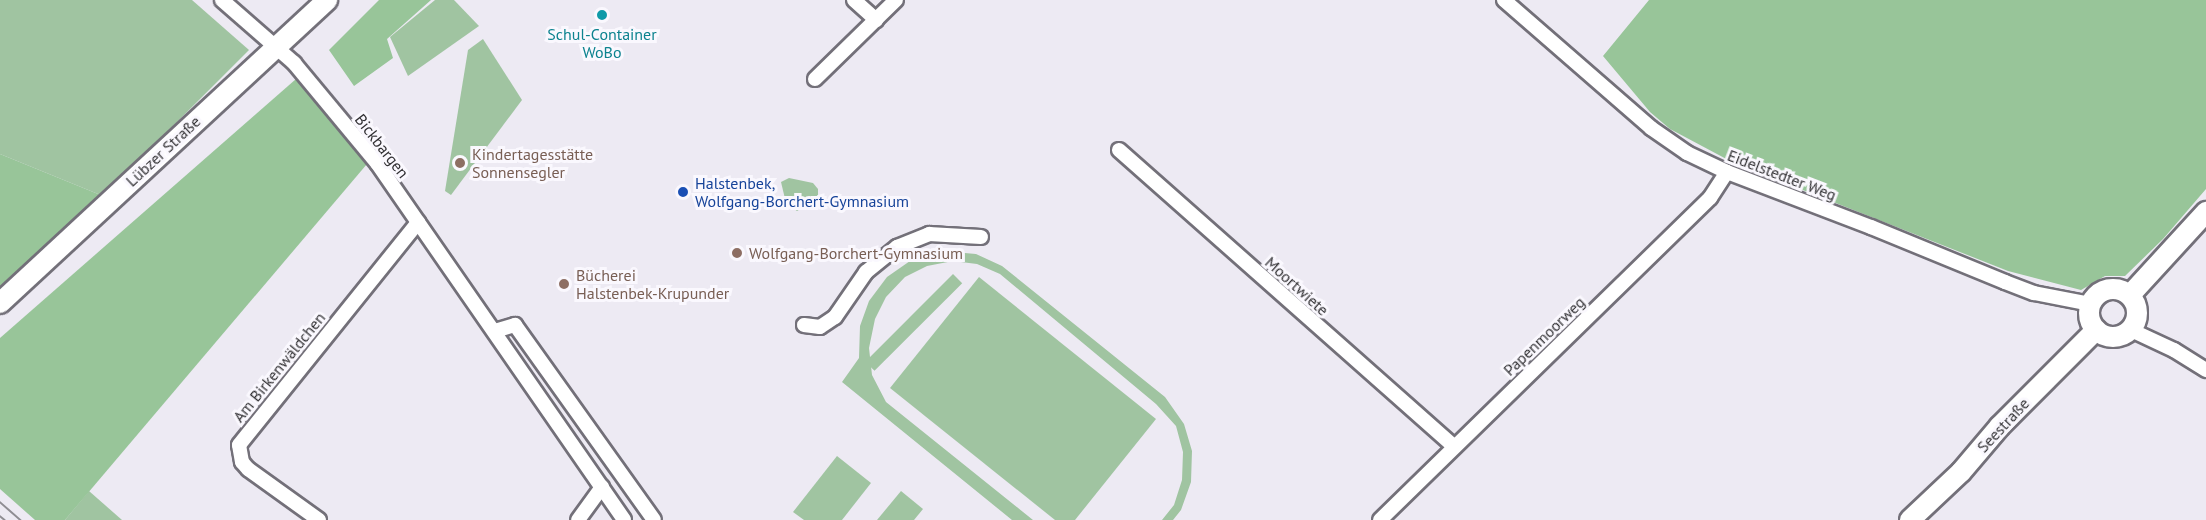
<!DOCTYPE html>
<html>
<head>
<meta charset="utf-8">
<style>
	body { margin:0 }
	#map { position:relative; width:2206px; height:520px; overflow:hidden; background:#edeaf3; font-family:"PT Sans",sans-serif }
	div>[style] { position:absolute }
	.green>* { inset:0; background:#a0c4a1; transform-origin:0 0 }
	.forest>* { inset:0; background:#98c599 }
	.roads { filter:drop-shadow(2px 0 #737079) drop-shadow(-2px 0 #737079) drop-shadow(0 2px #737079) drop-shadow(0 -2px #737079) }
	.street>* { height:14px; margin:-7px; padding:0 7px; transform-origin:7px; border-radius:7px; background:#fff }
	.secondary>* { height:20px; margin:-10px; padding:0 10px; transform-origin:10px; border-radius:10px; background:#fff }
	.secondary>.ring { margin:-10px; padding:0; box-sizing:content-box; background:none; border:20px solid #fff; border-radius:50% }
	.tram>* { height:1.5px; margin:-0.75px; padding:0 0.75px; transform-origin:0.75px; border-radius:0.75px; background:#8f8d93 }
	.dots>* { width:16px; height:16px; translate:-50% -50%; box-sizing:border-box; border:3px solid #faf8fe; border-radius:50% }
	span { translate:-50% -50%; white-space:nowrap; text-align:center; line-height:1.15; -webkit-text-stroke:6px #faf8fe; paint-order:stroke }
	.culture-label { font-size:16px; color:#0d838f }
	.street-label { font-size:16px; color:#313033 }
	.education-label { font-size:16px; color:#785e54 }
	.left { translate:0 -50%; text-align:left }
	.transit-label { font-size:16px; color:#164399 }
</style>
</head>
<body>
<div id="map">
	<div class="green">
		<i style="clip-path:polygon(0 0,192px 0,249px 50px,103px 196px,0 154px)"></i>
		<i style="clip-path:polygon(435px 0,454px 0,479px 26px,408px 76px,390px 37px)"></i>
		<i style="clip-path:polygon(483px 39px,522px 100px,451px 195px,445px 191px,468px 50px)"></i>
		<i style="clip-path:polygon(789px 178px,813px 183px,818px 189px,818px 198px,797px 211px,786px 203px,781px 182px)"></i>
		<i style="clip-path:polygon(942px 251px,976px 254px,1002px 266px,1165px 397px,1184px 424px,1192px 451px,1191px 482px,1181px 510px,1173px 520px,1162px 520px,1174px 505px,1182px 480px,1183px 452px,1176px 426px,1156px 404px,1000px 274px,977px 264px,953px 261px,927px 266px,905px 277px,886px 297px,875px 319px,869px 348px,872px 375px,886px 402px,1033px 520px,1012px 520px,842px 382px,859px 358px,860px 326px,869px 301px,887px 277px,910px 261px)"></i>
		<i style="left:953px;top:274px;width:13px;height:124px;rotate:45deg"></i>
		<i style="clip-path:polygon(979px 277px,1156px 419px,1075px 520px,1055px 520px,890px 388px)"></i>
		<i style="clip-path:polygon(837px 456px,871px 483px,842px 520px,804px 520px,793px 512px)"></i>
		<i style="clip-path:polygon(89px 491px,122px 520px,65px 520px)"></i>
		<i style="clip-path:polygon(901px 491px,923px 509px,914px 520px,877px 520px)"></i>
	</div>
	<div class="forest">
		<i style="clip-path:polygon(379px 0,431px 0,387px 39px,393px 58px,354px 86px,329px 50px)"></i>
		<i style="clip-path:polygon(1649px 0,2206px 0,2206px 189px,2163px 239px,2125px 276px,2105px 276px,2081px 290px,2008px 271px,1732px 162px,1670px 129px,1650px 112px,1603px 56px)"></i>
		<i style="clip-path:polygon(296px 79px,367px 164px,65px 520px,35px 520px,0 489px,0 338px)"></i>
		<i style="clip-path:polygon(0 154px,103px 196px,0 289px)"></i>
	</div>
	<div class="roads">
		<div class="street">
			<i style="left:222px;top:0;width:96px;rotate:41.2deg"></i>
			<i style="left:294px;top:63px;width:130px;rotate:50.3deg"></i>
			<i style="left:377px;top:163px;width:434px;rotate:55.3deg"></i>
			<i style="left:854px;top:0;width:30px;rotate:42deg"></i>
			<i style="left:1504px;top:0;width:195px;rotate:41deg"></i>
			<i style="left:1651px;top:128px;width:44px;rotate:34.8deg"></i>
			<i style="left:1687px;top:153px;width:44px;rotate:25.4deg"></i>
			<i style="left:1727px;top:172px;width:154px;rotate:20.9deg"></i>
			<i style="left:1871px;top:227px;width:145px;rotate:22.3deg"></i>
			<i style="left:2005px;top:282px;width:31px;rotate:21deg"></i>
			<i style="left:2034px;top:293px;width:57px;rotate:11.1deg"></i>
			<i style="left:815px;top:79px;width:113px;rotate:-44.3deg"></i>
			<i style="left:1119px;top:150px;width:447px;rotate:41.5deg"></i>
			<i style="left:804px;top:325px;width:16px;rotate:7deg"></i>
			<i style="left:820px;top:327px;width:18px;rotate:-34deg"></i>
			<i style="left:835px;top:317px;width:55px;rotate:-55.4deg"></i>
			<i style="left:866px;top:272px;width:40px;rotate:-39deg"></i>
			<i style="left:897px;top:247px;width:35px;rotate:-22deg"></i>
			<i style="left:929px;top:234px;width:52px;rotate:3.3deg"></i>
			<i style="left:2131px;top:330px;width:47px;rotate:24.9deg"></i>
			<i style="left:2174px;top:350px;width:38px;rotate:32deg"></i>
			<i style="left:495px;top:331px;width:21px;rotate:-17deg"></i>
			<i style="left:515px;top:325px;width:239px;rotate:54.5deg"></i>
			<i style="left:319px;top:520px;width:87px;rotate:-144.3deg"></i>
			<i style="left:248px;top:469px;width:9px;rotate:-131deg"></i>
			<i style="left:242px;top:462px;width:17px;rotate:-100deg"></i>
			<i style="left:239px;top:445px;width:286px;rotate:-51.2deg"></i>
			<i style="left:578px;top:520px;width:41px;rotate:-54deg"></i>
			<i style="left:1380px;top:520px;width:461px;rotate:-44.3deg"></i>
			<i style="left:1710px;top:198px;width:31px;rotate:-57deg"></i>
		</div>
		<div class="secondary">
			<i class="ring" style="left:2089px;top:289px;width:28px;height:28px"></i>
			<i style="left:2130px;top:295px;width:113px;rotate:-47.5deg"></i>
			<i style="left:0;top:303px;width:446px;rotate:-42.8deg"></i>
			<i style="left:1910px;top:520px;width:70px;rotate:-43.3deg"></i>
			<i style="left:1961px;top:472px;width:60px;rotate:-49.7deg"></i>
			<i style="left:2000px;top:426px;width:136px;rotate:-45deg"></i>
		</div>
	</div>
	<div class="tram">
		<i style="left:0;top:502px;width:28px;rotate:41deg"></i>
		<i style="left:0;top:516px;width:6px;rotate:39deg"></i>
	</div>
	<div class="dots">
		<i style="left:602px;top:15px;background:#0f9aa8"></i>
		<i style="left:460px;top:163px;background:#8d6e63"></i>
		<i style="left:683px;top:192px;background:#1a4fb4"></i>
		<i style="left:737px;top:253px;background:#8d6e63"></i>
		<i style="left:564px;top:284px;background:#8d6e63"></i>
	</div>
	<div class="culture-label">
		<span style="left:602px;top:43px">Schul-Container<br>WoBo</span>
	</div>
	<div class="street-label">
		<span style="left:382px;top:146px;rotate:52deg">Bickbargen</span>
		<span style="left:163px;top:151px;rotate:-43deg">Lübzer Straße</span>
		<span style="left:1782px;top:175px;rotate:21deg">Eidelstedter Weg</span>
		<span style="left:1297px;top:286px;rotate:42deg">Moortwiete</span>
		<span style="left:1544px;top:336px;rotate:-44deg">Papenmoorweg</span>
		<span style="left:279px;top:367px;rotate:-51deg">Am Birkenwäldchen</span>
		<span style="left:2003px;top:425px;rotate:-47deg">Seestraße</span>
	</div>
	<div class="education-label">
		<span class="left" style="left:472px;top:163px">Kindertagesstätte<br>Sonnensegler</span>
		<span class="left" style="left:749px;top:253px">Wolfgang-Borchert-Gymnasium</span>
		<span class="left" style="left:576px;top:284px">Bücherei<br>Halstenbek-Krupunder</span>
	</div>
	<div class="transit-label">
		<span class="left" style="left:695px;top:192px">Halstenbek,<br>Wolfgang-Borchert-Gymnasium</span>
	</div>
</div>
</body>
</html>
